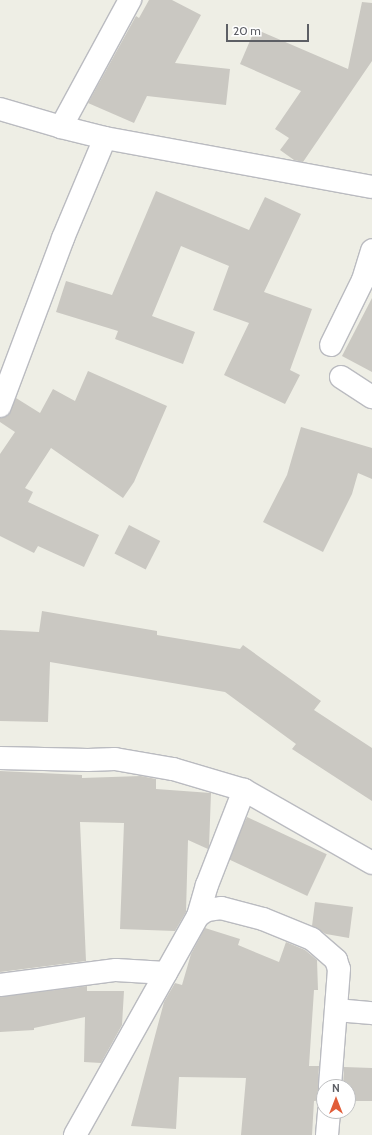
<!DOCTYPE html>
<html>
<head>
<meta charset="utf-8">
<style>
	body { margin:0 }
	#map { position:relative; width:372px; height:1135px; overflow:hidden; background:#eeeee5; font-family:Cabin,sans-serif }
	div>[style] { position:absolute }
	.building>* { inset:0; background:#cac8c2; transform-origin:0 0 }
	.roads { filter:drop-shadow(1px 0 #babbc0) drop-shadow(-1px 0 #babbc0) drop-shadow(0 1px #babbc0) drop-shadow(0 -1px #babbc0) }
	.minor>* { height:22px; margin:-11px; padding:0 11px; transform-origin:11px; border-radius:11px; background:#fff }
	span { translate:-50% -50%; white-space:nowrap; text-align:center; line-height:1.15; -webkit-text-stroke:3px #fff; paint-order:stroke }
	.north { position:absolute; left:316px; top:1079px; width:40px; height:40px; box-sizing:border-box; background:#fff; border:1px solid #bebfc1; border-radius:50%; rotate:0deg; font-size:11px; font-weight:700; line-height:16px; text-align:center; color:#5d5f65 }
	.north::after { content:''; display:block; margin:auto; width:14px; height:18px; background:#e15d39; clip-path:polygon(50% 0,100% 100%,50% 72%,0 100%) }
	.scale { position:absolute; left:226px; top:24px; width:83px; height:18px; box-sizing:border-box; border:2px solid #5d5f65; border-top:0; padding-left:5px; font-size:12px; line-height:14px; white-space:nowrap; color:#5d5f65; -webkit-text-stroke:3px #fff; paint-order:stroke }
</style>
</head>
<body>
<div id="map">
	<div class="building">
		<i style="clip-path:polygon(149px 0,172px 0,201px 15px,175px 63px,230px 69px,226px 105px,147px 96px,134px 123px,88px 103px,136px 16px,139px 18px)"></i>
		<i style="clip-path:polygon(362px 2px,372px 3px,372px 61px,303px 162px,294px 160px,280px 150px,289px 138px,275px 129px,301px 91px,240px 64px,255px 29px,348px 69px)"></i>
		<i style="clip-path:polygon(156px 191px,249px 230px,265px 197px,301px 214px,264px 292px,312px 309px,290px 370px,300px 375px,285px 404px,224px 375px,249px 323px,213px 310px,229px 266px,181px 246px,152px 316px,195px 332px,183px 364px,115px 339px,118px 331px,56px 312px,66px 281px,112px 295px)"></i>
		<i style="clip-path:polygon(372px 298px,372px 372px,342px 356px)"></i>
		<i style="clip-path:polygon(88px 371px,167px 406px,134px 482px,123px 498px,51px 448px,25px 488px,33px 492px,28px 502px,99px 535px,84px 567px,38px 546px,34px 553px,0 536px,0 454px,15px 432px,0 422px,0 418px,8px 415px,16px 398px,40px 413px,53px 389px,75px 401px)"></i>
		<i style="clip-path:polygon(301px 427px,372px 448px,372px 479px,358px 473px,352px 494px,323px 552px,263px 522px,287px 475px)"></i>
		<i style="left:129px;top:525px;width:35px;height:32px;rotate:27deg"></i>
		<i style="clip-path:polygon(42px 611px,157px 631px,157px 635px,240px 649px,243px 645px,321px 701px,314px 710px,372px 748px,372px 801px,292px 749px,296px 744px,225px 692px,50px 662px,48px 722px,0 721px,0 630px,39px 632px)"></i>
		<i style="clip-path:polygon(0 771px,82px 775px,82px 778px,141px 776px,156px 779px,156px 789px,211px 793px,209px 847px,208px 849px,188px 840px,186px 912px,175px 931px,120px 929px,124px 823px,80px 822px,86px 961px,0 972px)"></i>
		<i style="left:247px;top:817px;width:88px;height:46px;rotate:25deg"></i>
		<i style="clip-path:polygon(315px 902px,353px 907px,349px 938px,326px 934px,312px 926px)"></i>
		<i style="clip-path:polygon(205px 928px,240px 939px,238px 945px,279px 962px,286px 942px,305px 950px,317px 960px,318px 990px,314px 990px,309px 1066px,319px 1066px,318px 1086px,319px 1093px,324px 1100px,314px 1101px,312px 1135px,241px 1135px,246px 1078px,179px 1077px,176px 1129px,131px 1126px,164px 1002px,175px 983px,182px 985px,191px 954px)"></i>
		<i style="clip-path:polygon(87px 986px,87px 991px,124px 991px,122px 1025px,101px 1063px,84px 1062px,85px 1017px,34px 1028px,34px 1030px,0 1032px,0 997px)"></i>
		<i style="clip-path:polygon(344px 1067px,372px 1068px,372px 1101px,348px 1101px,348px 1087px,343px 1087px)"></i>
	</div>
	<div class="roads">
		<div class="minor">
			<i style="left:0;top:109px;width:64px;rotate:16.4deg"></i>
			<i style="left:61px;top:127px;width:45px;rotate:14deg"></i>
			<i style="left:105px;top:138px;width:271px;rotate:10.4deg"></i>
			<i style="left:61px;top:127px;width:145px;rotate:-61.5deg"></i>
			<i style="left:331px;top:345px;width:72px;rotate:-63.8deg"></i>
			<i style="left:363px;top:280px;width:31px;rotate:-73deg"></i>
			<i style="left:341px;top:377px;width:37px;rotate:33deg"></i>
			<i style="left:0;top:406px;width:179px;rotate:-69.4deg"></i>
			<i style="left:63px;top:238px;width:108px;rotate:-67.2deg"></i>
			<i style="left:0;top:758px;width:88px;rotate:1.3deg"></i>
			<i style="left:88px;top:760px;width:27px;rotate:-2deg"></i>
			<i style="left:115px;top:759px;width:59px;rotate:9.8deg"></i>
			<i style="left:173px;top:769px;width:74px;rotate:16.5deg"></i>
			<i style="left:244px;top:790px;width:147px;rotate:29.7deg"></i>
			<i style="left:198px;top:916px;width:11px;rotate:-34deg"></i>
			<i style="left:207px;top:910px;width:14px;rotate:-8deg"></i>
			<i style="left:221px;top:908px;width:43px;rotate:14.7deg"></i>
			<i style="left:263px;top:919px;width:53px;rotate:22.2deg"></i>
			<i style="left:312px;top:939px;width:32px;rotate:41deg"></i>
			<i style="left:336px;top:960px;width:9px;rotate:72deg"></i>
			<i style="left:339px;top:969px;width:118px;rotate:94.4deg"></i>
			<i style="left:0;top:985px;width:117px;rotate:-7.4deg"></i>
			<i style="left:116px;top:970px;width:50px;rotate:3.4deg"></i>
			<i style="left:336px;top:1010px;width:36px;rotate:5deg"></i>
			<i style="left:75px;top:1135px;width:251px;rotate:-60.7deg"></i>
			<i style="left:198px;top:916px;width:32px;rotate:-74deg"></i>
			<i style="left:207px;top:885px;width:102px;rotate:-68.7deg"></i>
			<i style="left:327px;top:1135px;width:24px;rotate:-85deg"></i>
		</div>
	</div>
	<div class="north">N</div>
	<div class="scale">20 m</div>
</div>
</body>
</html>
